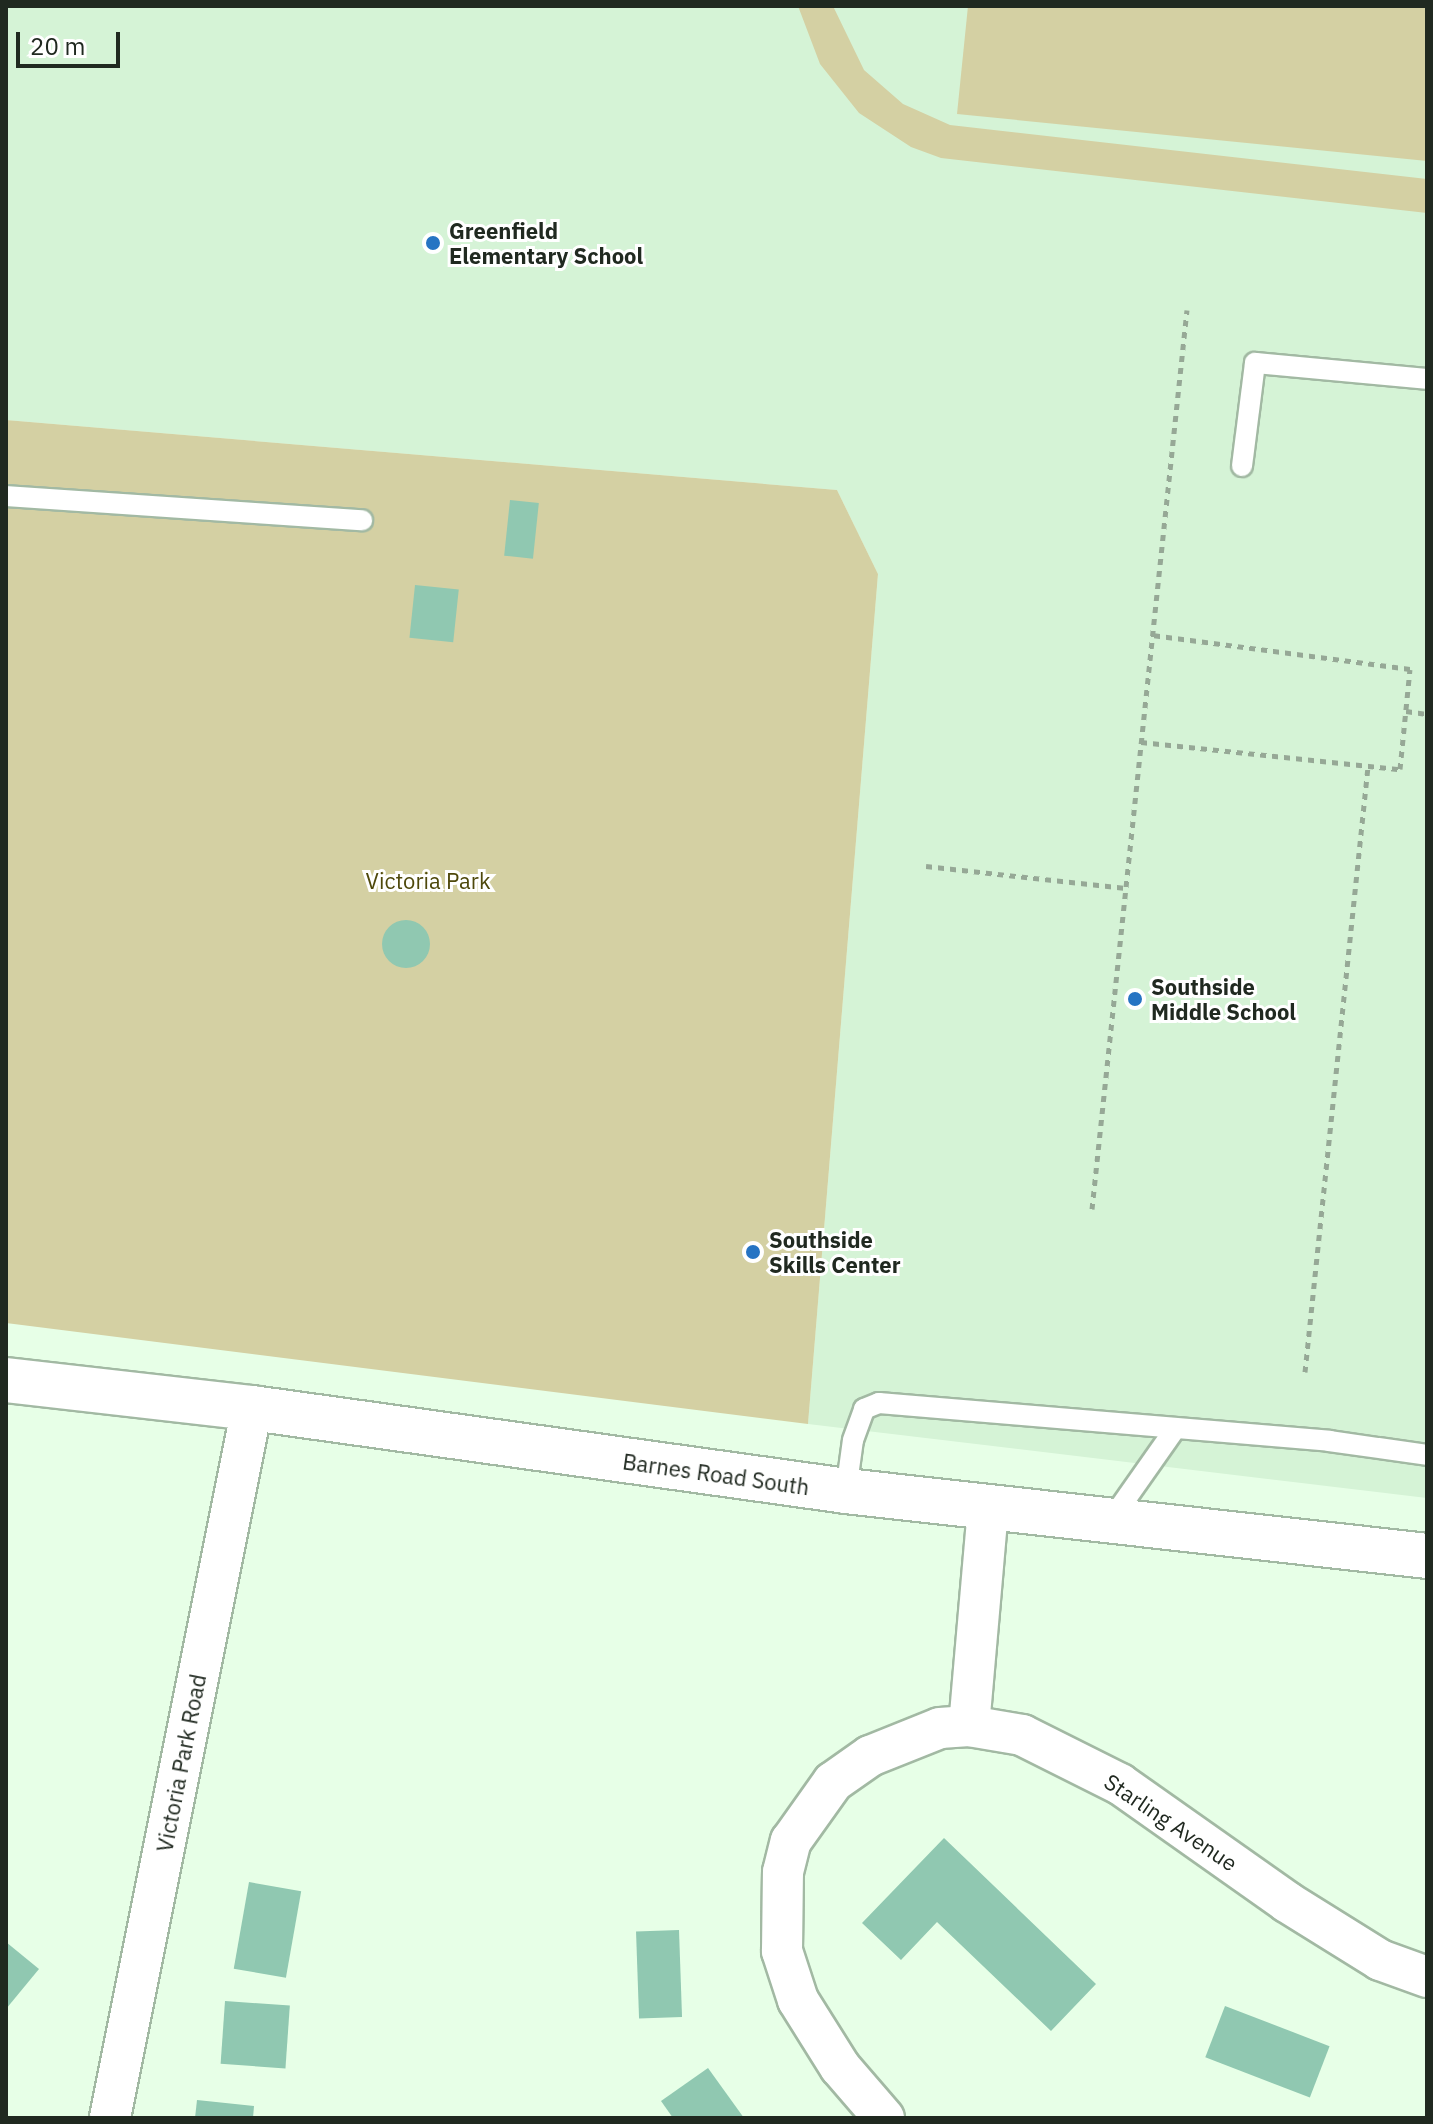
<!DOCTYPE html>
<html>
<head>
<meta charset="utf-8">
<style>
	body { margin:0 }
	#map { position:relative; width:1433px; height:2124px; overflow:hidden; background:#e7ffe7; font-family:"IBM Plex Sans",sans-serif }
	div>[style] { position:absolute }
	.built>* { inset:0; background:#d5f3d6 }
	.green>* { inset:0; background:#d4d0a3 }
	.building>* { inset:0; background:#90c8b1; transform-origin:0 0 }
	.round { border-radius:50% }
	.path>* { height:5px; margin-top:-2.5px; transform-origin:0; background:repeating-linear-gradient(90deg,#96a896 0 6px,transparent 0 12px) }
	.roads { filter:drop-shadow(2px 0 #a2b9a3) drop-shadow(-2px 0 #a2b9a3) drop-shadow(0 2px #a2b9a3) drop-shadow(0 -2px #a2b9a3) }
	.lane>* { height:20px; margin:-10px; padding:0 10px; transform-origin:10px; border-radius:10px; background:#fff }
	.street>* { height:40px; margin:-20px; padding:0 20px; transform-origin:20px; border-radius:20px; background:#fff }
	.secondary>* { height:44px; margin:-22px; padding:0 22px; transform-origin:22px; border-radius:22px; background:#fff }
	.dots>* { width:22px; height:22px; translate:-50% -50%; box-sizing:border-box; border:4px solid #fff; border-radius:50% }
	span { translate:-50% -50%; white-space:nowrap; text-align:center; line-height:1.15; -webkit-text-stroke:6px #fff; paint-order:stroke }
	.poi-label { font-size:22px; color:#202920; font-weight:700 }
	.left { translate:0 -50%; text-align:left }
	.park-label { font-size:22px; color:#4e480b }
	.street-label { font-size:22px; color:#202920 }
	.frame { position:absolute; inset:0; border:8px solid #202920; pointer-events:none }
	.scale { position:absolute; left:16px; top:32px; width:104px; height:36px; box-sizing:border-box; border:4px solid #202920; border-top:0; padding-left:10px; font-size:24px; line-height:28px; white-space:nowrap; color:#202920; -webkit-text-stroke:6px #fff; paint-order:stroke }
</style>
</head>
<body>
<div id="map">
	<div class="built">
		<i style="clip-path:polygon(6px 6px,1427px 6px,1427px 1498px,808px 1424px,878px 574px,837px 490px,6px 420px)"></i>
	</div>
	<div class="green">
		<i style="clip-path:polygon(798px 6px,833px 6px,864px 70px,903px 104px,950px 125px,1427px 179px,1427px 213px,941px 158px,911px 147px,859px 113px,820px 64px)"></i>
		<i style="clip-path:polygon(968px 6px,1427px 6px,1427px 161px,957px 114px)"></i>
		<i style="clip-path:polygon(6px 420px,837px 490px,878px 574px,808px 1424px,6px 1323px)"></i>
	</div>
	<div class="building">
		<i style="left:510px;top:500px;width:29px;height:56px;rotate:6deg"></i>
		<i style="left:415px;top:585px;width:44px;height:53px;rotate:6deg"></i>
		<i class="round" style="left:382px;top:920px;width:48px;height:48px"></i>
		<i style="clip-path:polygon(944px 1838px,1096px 1984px,1051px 2031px,937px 1922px,901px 1960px,862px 1923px)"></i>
		<i style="left:249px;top:1882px;width:53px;height:88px;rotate:10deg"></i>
		<i style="left:679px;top:1930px;width:87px;height:43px;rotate:88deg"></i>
		<i style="clip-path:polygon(6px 1942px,39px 1969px,6px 2009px)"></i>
		<i style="left:225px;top:2001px;width:65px;height:63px;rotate:4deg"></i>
		<i style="left:1225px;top:2006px;width:112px;height:55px;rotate:21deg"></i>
		<i style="clip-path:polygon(708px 2068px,744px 2118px,673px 2118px,661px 2101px)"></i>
		<i style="clip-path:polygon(197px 2100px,254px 2106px,253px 2118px,195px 2118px)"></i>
	</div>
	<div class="path">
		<i style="left:1406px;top:711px;width:21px;rotate:8deg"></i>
		<i style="left:1141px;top:742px;width:260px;rotate:6deg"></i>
		<i style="left:1400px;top:769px;width:100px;rotate:-84.3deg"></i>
		<i style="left:1410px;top:669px;width:260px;rotate:-172.5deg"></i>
		<i style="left:926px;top:866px;width:201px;rotate:6.3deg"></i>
		<i style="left:1092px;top:1209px;width:904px;rotate:-83.97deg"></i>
		<i style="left:1305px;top:1372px;width:609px;rotate:-84.06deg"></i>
	</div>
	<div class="roads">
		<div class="lane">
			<i style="left:1242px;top:466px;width:104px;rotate:-82.8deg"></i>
			<i style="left:1255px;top:363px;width:173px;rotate:5.3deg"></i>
			<i style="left:6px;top:496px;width:357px;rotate:3.9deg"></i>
			<i style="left:846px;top:1491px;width:51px;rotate:-82.2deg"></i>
			<i style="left:853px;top:1440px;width:33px;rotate:-70deg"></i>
			<i style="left:864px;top:1409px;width:16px;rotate:-22deg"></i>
			<i style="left:879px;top:1403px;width:452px;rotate:4.8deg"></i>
			<i style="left:1329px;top:1441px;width:99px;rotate:8.1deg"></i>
			<i style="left:1111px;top:1520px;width:111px;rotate:-54.9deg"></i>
		</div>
		<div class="street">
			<i style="left:969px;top:1726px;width:218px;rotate:-85deg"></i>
			<i style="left:110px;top:2118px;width:724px;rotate:-78.69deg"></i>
			<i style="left:884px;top:2118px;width:67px;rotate:-130.8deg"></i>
			<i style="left:840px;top:2067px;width:79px;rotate:-122.1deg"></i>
			<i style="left:798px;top:2000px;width:52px;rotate:-108.1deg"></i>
			<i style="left:782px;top:1951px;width:79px;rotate:-89.3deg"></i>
			<i style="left:783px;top:1872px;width:32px;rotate:-76deg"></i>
			<i style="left:791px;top:1841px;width:72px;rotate:-54.6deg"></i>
			<i style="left:833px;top:1782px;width:45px;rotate:-35.1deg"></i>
			<i style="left:870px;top:1756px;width:75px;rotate:-21.8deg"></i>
			<i style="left:940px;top:1728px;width:29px;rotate:-4deg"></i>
			<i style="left:969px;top:1726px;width:54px;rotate:9.6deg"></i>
			<i style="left:1022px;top:1735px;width:110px;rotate:26.6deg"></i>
			<i style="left:1120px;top:1784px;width:204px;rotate:35.2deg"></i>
			<i style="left:1287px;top:1902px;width:110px;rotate:31.9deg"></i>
			<i style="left:1380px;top:1960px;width:50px;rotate:19.9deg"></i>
		</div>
		<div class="secondary">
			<i style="left:6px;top:1380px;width:248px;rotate:6.5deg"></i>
			<i style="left:252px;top:1408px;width:600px;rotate:7.95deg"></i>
			<i style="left:846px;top:1491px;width:585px;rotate:6.38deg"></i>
		</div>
	</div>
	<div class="dots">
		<i style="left:433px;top:243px;background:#2674c3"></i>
		<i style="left:1135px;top:999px;background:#2674c3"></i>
		<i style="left:753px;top:1252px;background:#2674c3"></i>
	</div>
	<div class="poi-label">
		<span class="left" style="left:449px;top:243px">Greenfield<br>Elementary School</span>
		<span class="left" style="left:1151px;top:999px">Southside<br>Middle School</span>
		<span class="left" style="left:769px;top:1252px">Southside<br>Skills Center</span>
	</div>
	<div class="park-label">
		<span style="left:428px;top:881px">Victoria Park</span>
	</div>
	<div class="street-label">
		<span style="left:716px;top:1474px;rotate:8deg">Barnes Road South</span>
		<span style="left:181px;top:1763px;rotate:-79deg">Victoria Park Road</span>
		<span style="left:1171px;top:1822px;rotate:34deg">Starling Avenue</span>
	</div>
	<div class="frame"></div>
	<div class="scale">20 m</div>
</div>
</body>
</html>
